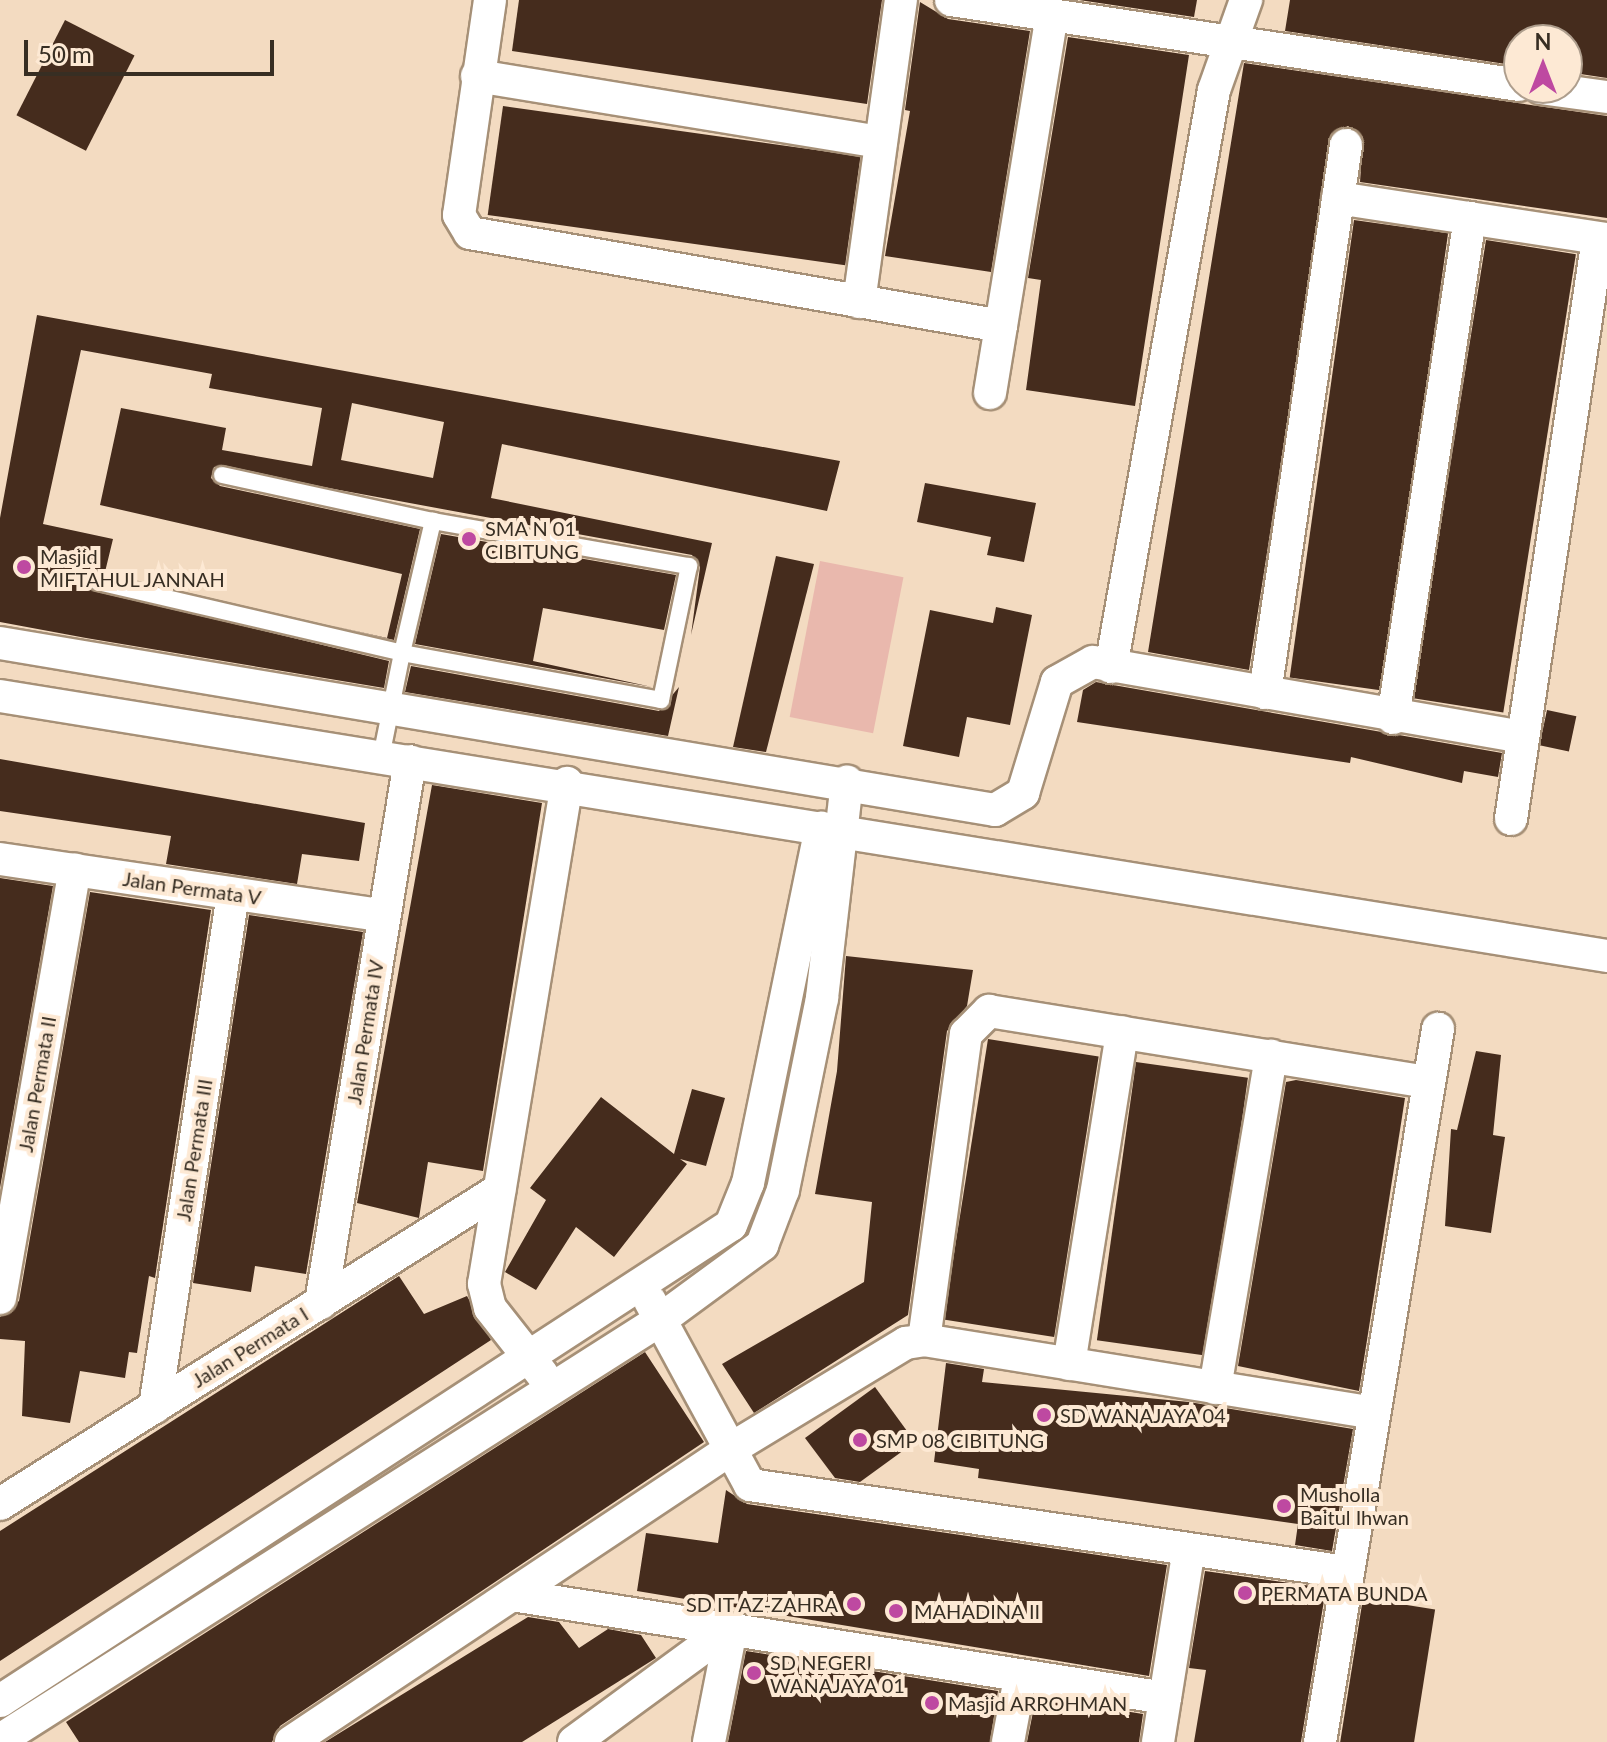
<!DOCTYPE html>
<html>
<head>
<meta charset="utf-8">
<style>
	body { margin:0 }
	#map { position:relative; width:1607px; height:1742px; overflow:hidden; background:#f3dbc1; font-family:Lato,sans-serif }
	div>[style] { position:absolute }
	.green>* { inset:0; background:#e9b8ad; transform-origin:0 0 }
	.building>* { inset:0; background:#452c1d; transform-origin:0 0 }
	.roads { filter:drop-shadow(2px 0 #a69077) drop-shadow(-2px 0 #a69077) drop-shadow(0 2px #a69077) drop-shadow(0 -2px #a69077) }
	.service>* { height:16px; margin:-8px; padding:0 8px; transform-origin:8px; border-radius:8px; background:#fff }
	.minor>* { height:32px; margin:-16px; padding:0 16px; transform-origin:16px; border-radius:16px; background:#fff }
	.dots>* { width:22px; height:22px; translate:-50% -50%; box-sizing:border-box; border:4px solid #fde9d4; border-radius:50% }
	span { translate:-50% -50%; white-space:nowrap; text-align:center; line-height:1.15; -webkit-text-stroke:8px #fde9d4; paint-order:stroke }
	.poi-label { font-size:20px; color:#372e23 }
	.left { translate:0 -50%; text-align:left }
	.right { translate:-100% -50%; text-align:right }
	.street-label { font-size:20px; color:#372e23 }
	.north { position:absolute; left:1503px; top:24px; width:80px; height:80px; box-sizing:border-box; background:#fde9d4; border:2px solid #ae9e8d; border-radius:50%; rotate:0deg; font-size:22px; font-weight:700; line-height:32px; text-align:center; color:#372e23 }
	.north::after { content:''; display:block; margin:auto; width:28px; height:36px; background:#be49a1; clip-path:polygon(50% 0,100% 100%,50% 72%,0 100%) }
	.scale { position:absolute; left:24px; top:40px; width:250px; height:36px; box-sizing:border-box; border:4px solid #372e23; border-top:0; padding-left:10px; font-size:24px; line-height:28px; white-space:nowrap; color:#372e23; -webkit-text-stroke:6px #fde9d4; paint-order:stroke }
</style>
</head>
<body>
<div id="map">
	<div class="green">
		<i style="left:820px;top:561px;width:85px;height:159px;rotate:11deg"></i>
	</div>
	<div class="building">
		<i style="clip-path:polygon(519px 0,882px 0,867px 104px,512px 51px)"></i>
		<i style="clip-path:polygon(1079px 0,1197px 0,1194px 17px)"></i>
		<i style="clip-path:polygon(1290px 0,1607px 0,1607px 78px,1567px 72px,1567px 40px,1519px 40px,1519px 66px,1285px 31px)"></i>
		<i style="clip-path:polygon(920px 2px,948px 19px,1030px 31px,991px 272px,885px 256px,910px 111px,905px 110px)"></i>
		<i style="left:65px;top:20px;width:78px;height:107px;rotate:27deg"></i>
		<i style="clip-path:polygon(1068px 37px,1189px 55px,1135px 406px,1026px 390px,1041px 280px,1028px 278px)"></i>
		<i style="clip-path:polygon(1244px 63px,1607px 116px,1607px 218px,1360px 182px,1363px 137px,1348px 126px,1331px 134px,1249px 670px,1148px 652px)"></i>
		<i style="left:503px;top:106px;width:361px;height:110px;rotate:8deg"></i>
		<i style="left:1354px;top:220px;width:95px;height:462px;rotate:8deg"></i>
		<i style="left:1486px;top:240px;width:91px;height:464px;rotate:9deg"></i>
		<i style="clip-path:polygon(evenodd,37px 315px,840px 461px,827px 511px,502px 444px,491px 498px,712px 543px,691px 635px,700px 567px,692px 555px,214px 467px,211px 478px,220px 486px,420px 529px,394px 640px,329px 625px,387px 638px,402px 574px,100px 505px,121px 408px,226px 428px,222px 450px,312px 466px,322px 408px,209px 388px,212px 374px,81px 350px,43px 524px,113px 539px,105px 572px,90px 575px,90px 589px,389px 661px,384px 688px,86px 638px,0 622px,0 518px,37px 315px,352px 403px,444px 422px,433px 478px,341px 460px,352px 403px)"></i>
		<i style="clip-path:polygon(925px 483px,1036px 503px,1024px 562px,987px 555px,991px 537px,917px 522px)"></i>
		<i style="clip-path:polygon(441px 534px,676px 575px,664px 630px,543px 608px,533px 661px,652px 687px,415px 644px)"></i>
		<i style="clip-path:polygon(776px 556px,814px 564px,766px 752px,733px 747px)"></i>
		<i style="clip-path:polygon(996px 607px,1032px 615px,1010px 725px,967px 717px,959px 757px,903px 746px,930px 610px,993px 623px)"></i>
		<i style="clip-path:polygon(411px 666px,659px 711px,679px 687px,668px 736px,405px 692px)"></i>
		<i style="clip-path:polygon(1096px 682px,1502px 753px,1498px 777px,1464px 771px,1462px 783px,1351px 757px,1350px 763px,1077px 722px,1083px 690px)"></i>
		<i style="left:1547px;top:710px;width:30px;height:36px;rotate:12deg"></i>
		<i style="clip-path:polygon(0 759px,365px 823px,359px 861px,302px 854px,297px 884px,166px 864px,171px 836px,0 811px)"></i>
		<i style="clip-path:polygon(432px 785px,542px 803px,483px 1171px,428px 1162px,419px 1218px,357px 1203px)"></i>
		<i style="clip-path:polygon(0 878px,53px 886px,0 1188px)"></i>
		<i style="clip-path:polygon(90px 892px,211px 910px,155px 1278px,149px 1276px,137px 1353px,129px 1352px,125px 1378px,80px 1371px,70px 1423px,22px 1416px,25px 1341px,0 1339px,0 1317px,19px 1301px)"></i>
		<i style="clip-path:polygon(249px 915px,363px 932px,306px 1274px,255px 1266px,251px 1292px,193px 1283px)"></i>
		<i style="clip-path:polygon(846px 956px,973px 970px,967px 1006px,947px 1031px,908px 1315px,754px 1413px,722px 1364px,864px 1282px,872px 1202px,815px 1194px,837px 1071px)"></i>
		<i style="left:988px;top:1039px;width:112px;height:284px;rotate:9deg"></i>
		<i style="clip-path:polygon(1476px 1051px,1501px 1055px,1493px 1135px,1505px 1137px,1491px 1233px,1445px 1226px,1451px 1129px,1457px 1130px)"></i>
		<i style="left:1136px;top:1062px;width:113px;height:281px;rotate:8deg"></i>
		<i style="clip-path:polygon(1296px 1080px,1405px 1098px,1359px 1391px,1238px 1366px,1286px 1082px)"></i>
		<i style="clip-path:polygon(692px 1089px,725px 1098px,706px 1166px,680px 1159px,687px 1164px,614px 1257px,576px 1227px,536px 1290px,505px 1272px,546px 1200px,530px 1188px,601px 1097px,674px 1154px)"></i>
		<i style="clip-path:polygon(399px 1276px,424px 1314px,467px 1296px,491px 1340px,0 1661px,0 1531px)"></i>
		<i style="clip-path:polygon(645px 1352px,704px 1442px,280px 1726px,272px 1742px,79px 1742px,66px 1722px)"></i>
		<i style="clip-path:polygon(946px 1363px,984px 1369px,982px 1382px,1189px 1402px,1353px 1429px,1332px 1551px,1295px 1545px,1298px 1524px,978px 1478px,979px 1469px,934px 1462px)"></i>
		<i style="clip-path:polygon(875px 1387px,915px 1442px,860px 1482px,835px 1478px,805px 1438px)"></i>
		<i style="clip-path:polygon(726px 1490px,747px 1504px,1167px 1565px,1149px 1676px,637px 1591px,646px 1533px,718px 1543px)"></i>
		<i style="clip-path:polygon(1205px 1571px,1326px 1588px,1301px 1742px,1194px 1742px,1206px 1670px,1189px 1668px)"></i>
		<i style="left:1363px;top:1598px;width:73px;height:146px;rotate:9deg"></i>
		<i style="clip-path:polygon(528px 1617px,559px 1622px,579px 1648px,608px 1629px,641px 1635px,656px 1658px,522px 1742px,325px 1742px)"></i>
		<i style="clip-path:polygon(746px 1651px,998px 1691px,990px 1742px,728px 1742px)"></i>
		<i style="clip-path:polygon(1036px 1697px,1143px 1714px,1139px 1742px,1027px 1742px)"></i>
	</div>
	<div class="roads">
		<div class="service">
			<i style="left:222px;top:475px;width:216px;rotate:12.3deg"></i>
			<i style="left:433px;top:521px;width:260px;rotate:10deg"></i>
			<i style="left:689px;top:566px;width:137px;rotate:101.8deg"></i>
			<i style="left:661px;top:700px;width:263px;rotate:-169.7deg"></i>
			<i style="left:402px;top:653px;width:136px;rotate:-76.8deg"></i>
			<i style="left:98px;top:582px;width:312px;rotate:13.1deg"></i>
			<i style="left:402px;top:653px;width:106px;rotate:101.4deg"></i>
		</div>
		<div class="minor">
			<i style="left:490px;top:0;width:217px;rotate:98.2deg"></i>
			<i style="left:459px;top:215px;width:21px;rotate:59deg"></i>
			<i style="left:470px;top:233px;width:539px;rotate:9.93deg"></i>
			<i style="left:951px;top:0;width:574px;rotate:8.51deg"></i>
			<i style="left:477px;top:76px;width:409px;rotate:9.3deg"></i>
			<i style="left:1541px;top:88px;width:67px;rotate:7.8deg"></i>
			<i style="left:1338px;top:198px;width:272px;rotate:8.7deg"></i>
			<i style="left:859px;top:302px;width:305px;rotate:-82.1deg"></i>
			<i style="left:990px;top:393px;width:382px;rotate:-80.7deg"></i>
			<i style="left:0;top:643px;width:1009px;rotate:9.53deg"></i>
			<i style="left:995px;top:810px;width:33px;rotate:-31deg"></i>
			<i style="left:1023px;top:793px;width:116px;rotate:-73deg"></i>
			<i style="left:1057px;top:682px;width:41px;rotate:-29.1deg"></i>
			<i style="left:1093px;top:662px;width:436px;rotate:9.9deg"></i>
			<i style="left:1111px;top:667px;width:586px;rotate:-79.88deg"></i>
			<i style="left:1214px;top:90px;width:96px;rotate:-70.4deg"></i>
			<i style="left:1265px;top:693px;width:554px;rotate:-81.59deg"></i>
			<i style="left:0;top:696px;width:1628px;rotate:9.19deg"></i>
			<i style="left:1393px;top:718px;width:506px;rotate:-81.25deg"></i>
			<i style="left:1511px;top:819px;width:587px;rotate:-81.48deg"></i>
			<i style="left:0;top:859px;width:388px;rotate:8.4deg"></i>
			<i style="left:0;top:1298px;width:435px;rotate:-80.1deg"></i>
			<i style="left:650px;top:1301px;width:209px;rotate:61.5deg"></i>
			<i style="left:750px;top:1485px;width:602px;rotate:8.3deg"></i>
			<i style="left:321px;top:1303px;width:549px;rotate:-80.67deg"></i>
			<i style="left:924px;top:1340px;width:309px;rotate:-82.2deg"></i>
			<i style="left:966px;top:1034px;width:33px;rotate:-45deg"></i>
			<i style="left:989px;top:1011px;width:445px;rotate:9.2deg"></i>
			<i style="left:1069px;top:1364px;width:336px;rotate:-80.9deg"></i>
			<i style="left:542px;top:1374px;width:84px;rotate:-128.2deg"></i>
			<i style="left:490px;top:1308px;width:25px;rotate:-104deg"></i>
			<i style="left:484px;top:1284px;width:508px;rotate:-80.59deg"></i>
			<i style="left:1215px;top:1388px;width:337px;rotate:-80.4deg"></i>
			<i style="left:155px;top:1407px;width:519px;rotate:-81.35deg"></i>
			<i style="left:0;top:1504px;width:590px;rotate:-32.18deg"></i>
			<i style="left:512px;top:1595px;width:661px;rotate:8.96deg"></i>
			<i style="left:0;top:1701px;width:872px;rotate:-33.07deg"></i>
			<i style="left:731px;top:1225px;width:45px;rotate:-68deg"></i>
			<i style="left:748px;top:1183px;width:363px;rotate:-78.4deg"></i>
			<i style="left:0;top:1740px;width:782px;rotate:-32.47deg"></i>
			<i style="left:660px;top:1320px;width:127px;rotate:-36.3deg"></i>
			<i style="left:762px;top:1245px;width:59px;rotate:-69.1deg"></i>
			<i style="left:783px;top:1190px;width:196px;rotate:-78.5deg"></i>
			<i style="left:822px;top:998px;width:218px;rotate:-83.4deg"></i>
			<i style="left:291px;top:1742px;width:532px;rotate:-33.66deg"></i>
			<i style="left:734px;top:1447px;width:201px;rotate:-31.2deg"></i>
			<i style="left:906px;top:1343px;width:18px;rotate:-9deg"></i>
			<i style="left:924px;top:1340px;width:456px;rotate:9.2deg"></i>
			<i style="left:574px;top:1742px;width:185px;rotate:-36.2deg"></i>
			<i style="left:709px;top:1742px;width:109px;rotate:-78.9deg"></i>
			<i style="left:1008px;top:1742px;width:65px;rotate:-79.4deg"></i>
			<i style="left:1158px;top:1742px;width:195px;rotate:-80.9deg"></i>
			<i style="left:1320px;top:1742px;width:723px;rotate:-80.6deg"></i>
		</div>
	</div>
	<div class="dots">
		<i style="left:469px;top:539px;background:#be49a1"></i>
		<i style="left:24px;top:567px;background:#be49a1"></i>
		<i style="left:1044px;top:1415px;background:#be49a1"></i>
		<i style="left:860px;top:1440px;background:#be49a1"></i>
		<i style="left:1284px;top:1506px;background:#be49a1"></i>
		<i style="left:1245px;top:1593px;background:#be49a1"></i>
		<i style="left:854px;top:1604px;background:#be49a1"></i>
		<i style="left:896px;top:1611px;background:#be49a1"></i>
		<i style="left:754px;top:1673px;background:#be49a1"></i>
		<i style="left:932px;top:1703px;background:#be49a1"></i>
	</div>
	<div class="poi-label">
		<span class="left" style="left:485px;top:540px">SMA N 01<br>CIBITUNG</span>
		<span class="left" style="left:40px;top:568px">Masjid<br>MIFTAHUL JANNAH</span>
		<span class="left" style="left:1060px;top:1415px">SD WANAJAYA 04</span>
		<span class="left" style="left:876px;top:1440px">SMP 08 CIBITUNG</span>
		<span class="left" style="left:1300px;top:1506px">Musholla<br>Baitul Ihwan</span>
		<span class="left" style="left:1261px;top:1593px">PERMATA BUNDA</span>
		<span class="right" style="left:838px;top:1604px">SD IT AZ-ZAHRA</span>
		<span class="left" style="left:914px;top:1611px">MAHADINA II</span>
		<span class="left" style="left:770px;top:1674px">SD NEGERI<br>WANAJAYA 01</span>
		<span class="left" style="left:948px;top:1703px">Masjid ARROHMAN</span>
	</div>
	<div class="street-label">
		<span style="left:192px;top:888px;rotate:8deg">Jalan Permata V</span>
		<span style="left:365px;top:1032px;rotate:-81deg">Jalan Permata IV</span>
		<span style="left:37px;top:1084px;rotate:-80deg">Jalan Permata II</span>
		<span style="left:194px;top:1150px;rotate:-81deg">Jalan Permata III</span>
		<span style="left:250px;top:1347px;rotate:-32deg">Jalan Permata I</span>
	</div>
	<div class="north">N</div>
	<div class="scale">50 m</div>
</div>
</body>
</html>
